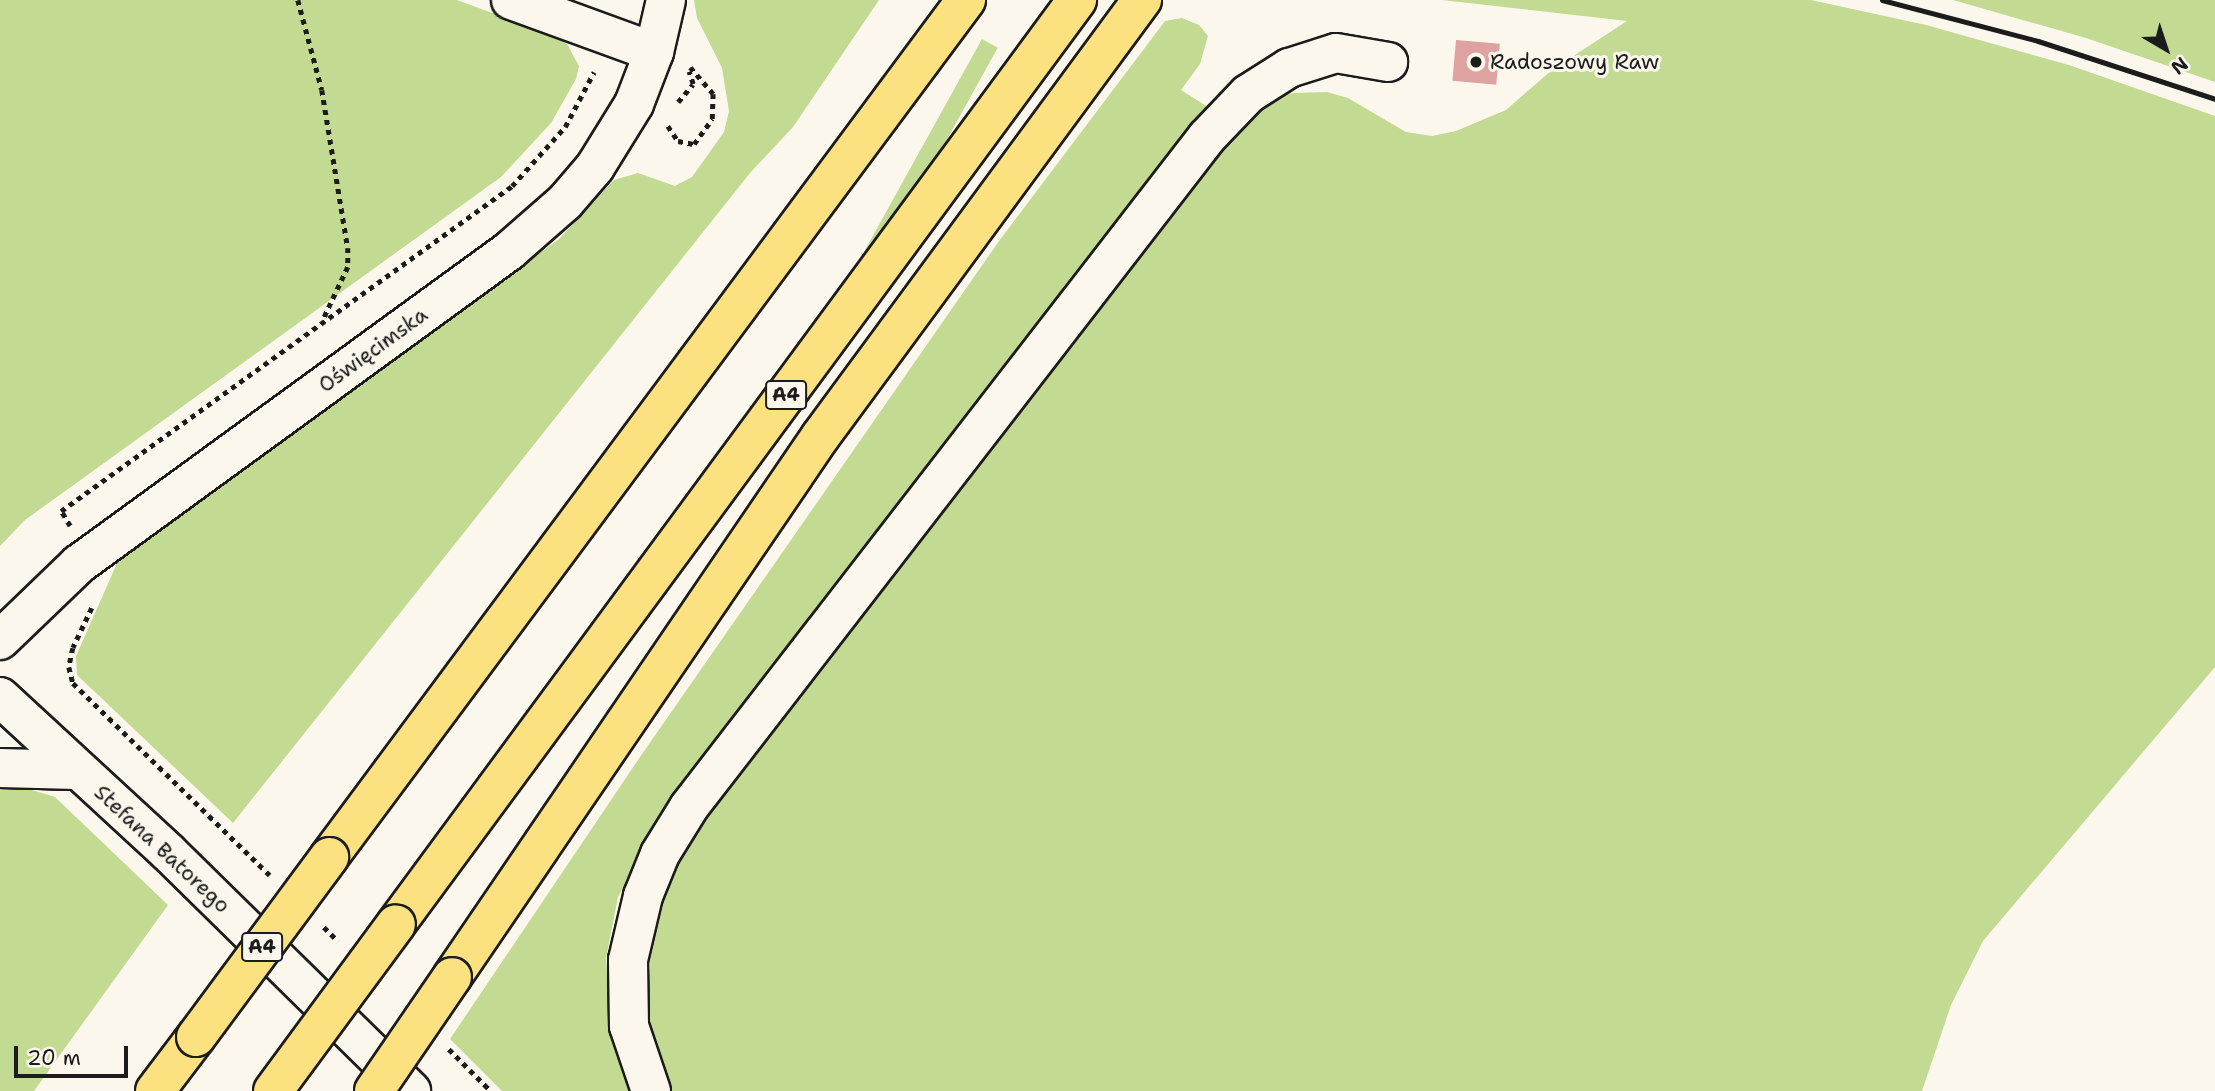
<!DOCTYPE html>
<html>
<head>
<meta charset="utf-8">
<style>
	body { margin:0 }
	#map { position:relative; width:2215px; height:1091px; overflow:hidden; background:#fbf7ec; font-family:"Shantell Sans",sans-serif }
	div>[style] { position:absolute }
	.green>* { inset:0; background:#c2da91; transform-origin:0 0 }
	.building>* { inset:0; background:#dea3a1; transform-origin:0 0 }
	.path>* { height:4.5px; margin-top:-2.25px; transform-origin:0; background:repeating-linear-gradient(90deg,#1c1c1c 0 5px,transparent 0 10px) }
	.roads { filter:drop-shadow(2px 0 #1c1c1c) drop-shadow(-2px 0 #1c1c1c) drop-shadow(0 2px #1c1c1c) drop-shadow(0 -2px #1c1c1c) }
	.minor>* { height:38px; margin:-19px; padding:0 19px; transform-origin:19px; border-radius:19px; background:#fbf7ec }
	.highway>* { height:38px; margin:-19px; padding:0 19px; transform-origin:19px; border-radius:19px; background:#fbe180 }
	.rail>* { height:5px; margin:-2.5px; padding:0 2.5px; transform-origin:2.5px; border-radius:2.5px; background:#1c1c1c }
	.bridges { filter:drop-shadow(2px 0 #1c1c1c) drop-shadow(-2px 0 #1c1c1c) drop-shadow(0 2px #1c1c1c) drop-shadow(0 -2px #1c1c1c) }
	.highway-bridge>* { height:38px; margin:-19px; padding:0 19px; transform-origin:19px; border-radius:19px; background:#fbe180 }
	.dots>* { width:19px; height:19px; translate:-50% -50%; box-sizing:border-box; border:4px solid #fbf7ec; border-radius:50% }
	span { translate:-50% -50%; white-space:nowrap; text-align:center; line-height:1.15; -webkit-text-stroke:6px #fbf7ec; paint-order:stroke }
	.shield-label span { padding:2px 5px; background:#fbf7ec; border:2px solid; border-radius:5px; -webkit-text-stroke-width:0 }
	.shield-label { font-size:19px; color:#1c1c1c; font-weight:700 }
	.poi-label { font-size:21px; color:#1c1c1c }
	.left { translate:0 -50%; text-align:left }
	.street-label { font-size:21px; color:#1c1c1c }
	.north { position:absolute; left:2131px; top:14px; width:70px; height:70px; -webkit-text-stroke:5px #fbf7ec; paint-order:stroke; rotate:141deg; font-size:19px; font-weight:700; line-height:28px; text-align:center; color:#1c1c1c }
	.north::after { content:''; display:block; margin:auto; width:24px; height:32px; background:#1c1c1c; clip-path:polygon(50% 0,100% 100%,50% 72%,0 100%) }
	.scale { position:absolute; left:14px; top:1046px; width:114px; height:32px; box-sizing:border-box; border:4px solid #1c1c1c; border-top:0; padding-left:9px; font-size:21px; line-height:24px; white-space:nowrap; color:#1c1c1c; -webkit-text-stroke:5px #fbf7ec; paint-order:stroke }
</style>
</head>
<body>
<div id="map">
	<div class="green">
		<i style="clip-path:polygon(0 0,457px 0,549px 34px,567px 44px,579px 66px,576px 79px,551px 123px,501px 177px,25px 520px,0 546px)"></i>
		<i style="clip-path:polygon(694px 0,879px 0,793px 127px,750px 173px,233px 823px,77px 675px,76px 656px,118px 561px,559px 239px,614px 180px,638px 173px,675px 186px,692px 177px,724px 132px,729px 111px,722px 68px,697px 18px)"></i>
		<i style="clip-path:polygon(1442px 0,1811px 0,1926px 25px,2069px 65px,2215px 116px,2215px 667px,1983px 941px,1951px 1005px,1922px 1091px,665px 1091px,645px 1037px,643px 986px,653px 905px,687px 833px,1212px 150px,1273px 96px,1294px 93px,1327px 92px,1348px 98px,1406px 132px,1432px 136px,1456px 131px,1506px 110px,1552px 70px,1627px 21px)"></i>
		<i style="clip-path:polygon(1953px 0,2215px 0,2215px 82px,2086px 38px)"></i>
		<i style="clip-path:polygon(1182px 18px,1199px 25px,1208px 36px,1200px 64px,1181px 90px,1211px 109px,648px 843px,618px 897px,606px 958px,610px 1009px,640px 1091px,502px 1091px,450px 1039px,640px 757px,999px 241px,1165px 21px)"></i>
		<i style="left:982px;top:39px;width:18px;height:266px;rotate:29deg"></i>
		<i style="clip-path:polygon(19px 786px,55px 797px,168px 905px,34px 1091px,0 1091px,0 789px)"></i>
	</div>
	<div class="building">
		<i style="left:1456px;top:40px;width:44px;height:41px;rotate:5deg"></i>
	</div>
	<div class="path">
		<i style="left:298px;top:0;width:93px;rotate:75.1deg"></i>
		<i style="left:322px;top:90px;width:160px;rotate:80.7deg"></i>
		<i style="left:348px;top:248px;width:19px;rotate:90deg"></i>
		<i style="left:348px;top:267px;width:59px;rotate:115.3deg"></i>
		<i style="left:678px;top:102px;width:23px;rotate:-50deg"></i>
		<i style="left:693px;top:84px;width:13px;rotate:-108deg"></i>
		<i style="left:668px;top:126px;width:18px;rotate:56deg"></i>
		<i style="left:678px;top:141px;width:16px;rotate:11deg"></i>
		<i style="left:694px;top:144px;width:31px;rotate:-54deg"></i>
		<i style="left:712px;top:119px;width:25px;rotate:-88deg"></i>
		<i style="left:713px;top:94px;width:35px;rotate:-131deg"></i>
		<i style="left:70px;top:526px;width:17px;rotate:-121deg"></i>
		<i style="left:61px;top:511px;width:556px;rotate:-35.78deg"></i>
		<i style="left:512px;top:186px;width:79px;rotate:-48.1deg"></i>
		<i style="left:565px;top:127px;width:62px;rotate:-62.2deg"></i>
		<i style="left:92px;top:608px;width:44px;rotate:115.4deg"></i>
		<i style="left:73px;top:648px;width:19px;rotate:102deg"></i>
		<i style="left:69px;top:667px;width:16px;rotate:76deg"></i>
		<i style="left:73px;top:683px;width:275px;rotate:44.3deg"></i>
		<i style="left:324px;top:927px;width:20px;rotate:45deg"></i>
		<i style="left:449px;top:1049px;width:59px;rotate:45deg"></i>
	</div>
	<div class="roads">
		<div class="minor">
			<i style="left:511px;top:0;width:152px;rotate:20deg"></i>
			<i style="left:0;top:640px;width:110px;rotate:-43.9deg"></i>
			<i style="left:79px;top:564px;width:532px;rotate:-36.05deg"></i>
			<i style="left:509px;top:251px;width:74px;rotate:-41.2deg"></i>
			<i style="left:565px;top:202px;width:46px;rotate:-49.4deg"></i>
			<i style="left:595px;top:167px;width:74px;rotate:-58.2deg"></i>
			<i style="left:634px;top:104px;width:56px;rotate:-69deg"></i>
			<i style="left:654px;top:52px;width:53px;rotate:-77deg"></i>
			<i style="left:0;top:697px;width:229px;rotate:42.7deg"></i>
			<i style="left:168px;top:852px;width:341px;rotate:44.5deg"></i>
			<i style="left:0;top:768px;width:76px;rotate:1.5deg"></i>
			<i style="left:651px;top:1091px;width:69px;rotate:-108.7deg"></i>
			<i style="left:629px;top:1026px;width:66px;rotate:-90.9deg"></i>
			<i style="left:628px;top:960px;width:66px;rotate:-76.8deg"></i>
			<i style="left:643px;top:896px;width:45px;rotate:-68deg"></i>
			<i style="left:660px;top:854px;width:55px;rotate:-58.3deg"></i>
			<i style="left:689px;top:807px;width:847px;rotate:-52.29deg"></i>
			<i style="left:1207px;top:137px;width:59px;rotate:-46.4deg"></i>
			<i style="left:1248px;top:94px;width:49px;rotate:-32.4deg"></i>
			<i style="left:1289px;top:68px;width:49px;rotate:-17.7deg"></i>
			<i style="left:1336px;top:53px;width:53px;rotate:9.8deg"></i>
		</div>
		<div class="highway">
			<i style="left:329px;top:857px;width:1068px;rotate:-53.38deg"></i>
			<i style="left:396px;top:924px;width:1148px;rotate:-53.61deg"></i>
			<i style="left:452px;top:977px;width:653px;rotate:-55.73deg"></i>
			<i style="left:820px;top:437px;width:543px;rotate:-53.62deg"></i>
			<i style="left:155px;top:1091px;width:68px;rotate:-52.8deg"></i>
		</div>
	</div>
	<div class="rail">
		<i style="left:1882px;top:0;width:161px;rotate:14.7deg"></i>
		<i style="left:2038px;top:41px;width:186px;rotate:18.1deg"></i>
	</div>
	<div class="bridges">
		<div class="highway-bridge">
			<i style="left:196px;top:1037px;width:224px;rotate:-53.5deg"></i>
			<i style="left:273px;top:1091px;width:207px;rotate:-53.6deg"></i>
			<i style="left:374px;top:1091px;width:138px;rotate:-55.6deg"></i>
		</div>
	</div>
	<div class="dots">
		<i style="left:1476px;top:62px;background:#1c1c1c"></i>
	</div>
	<div class="shield-label">
		<span style="left:786px;top:395px">A4</span>
		<span style="left:262px;top:947px">A4</span>
	</div>
	<div class="poi-label">
		<span class="left" style="left:1490px;top:62px">Radoszowy Raw</span>
	</div>
	<div class="street-label">
		<span style="left:373px;top:350px;rotate:-36deg">Oświęcimska</span>
		<span style="left:162px;top:849px;rotate:43deg">Stefana Batorego</span>
	</div>
	<div class="north">N</div>
	<div class="scale">20 m</div>
</div>
</body>
</html>
